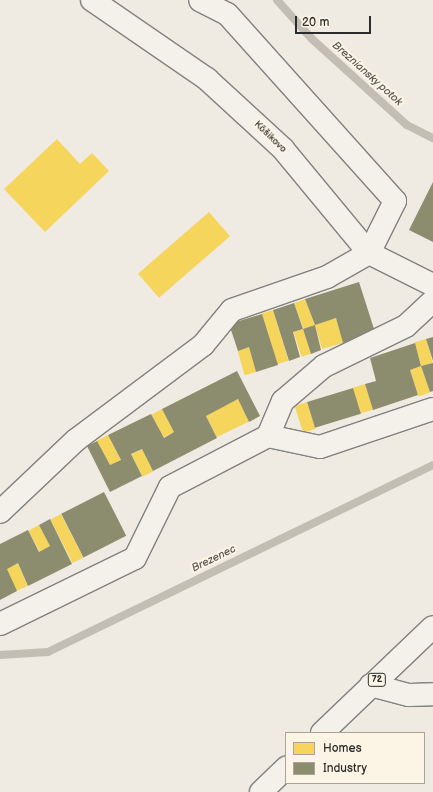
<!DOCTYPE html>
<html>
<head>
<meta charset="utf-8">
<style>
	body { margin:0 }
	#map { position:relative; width:433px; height:792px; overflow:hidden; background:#efebe3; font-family:"Balsamiq Sans",sans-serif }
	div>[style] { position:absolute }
	.homes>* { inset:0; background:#f6d55c; transform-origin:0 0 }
	.industry>* { inset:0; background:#8c8c6e; transform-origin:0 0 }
	.stream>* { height:8px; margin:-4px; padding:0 4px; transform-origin:4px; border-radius:4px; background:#c2beb4 }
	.roads { filter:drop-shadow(1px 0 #83817e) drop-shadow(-1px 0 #83817e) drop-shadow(0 1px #83817e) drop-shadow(0 -1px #83817e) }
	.minor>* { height:22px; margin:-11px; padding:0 11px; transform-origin:11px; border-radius:11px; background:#f4f1eb }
	.major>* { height:22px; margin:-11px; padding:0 11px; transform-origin:11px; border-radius:11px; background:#f4f1eb }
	span { translate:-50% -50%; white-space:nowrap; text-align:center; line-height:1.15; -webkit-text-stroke:4px #fcf5e5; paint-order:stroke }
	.shield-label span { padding:1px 3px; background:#fcf5e5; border:1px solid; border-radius:3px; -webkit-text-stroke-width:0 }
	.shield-label { font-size:9px; color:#2b2b2b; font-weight:700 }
	.street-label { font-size:10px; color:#2b2b2b }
	.water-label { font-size:11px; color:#595754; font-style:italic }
	.legend { position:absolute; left:285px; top:732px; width:140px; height:52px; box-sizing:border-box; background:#fcf5e5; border:1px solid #a8a49b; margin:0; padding:5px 7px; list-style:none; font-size:12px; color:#2b2b2b }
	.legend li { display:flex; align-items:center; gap:8px; height:20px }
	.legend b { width:20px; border:1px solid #a8a49b }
	.scale { position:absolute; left:295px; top:16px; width:76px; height:18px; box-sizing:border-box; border:2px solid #2b2b2b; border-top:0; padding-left:5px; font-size:12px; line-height:14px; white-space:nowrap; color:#2b2b2b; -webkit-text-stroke:3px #fcf5e5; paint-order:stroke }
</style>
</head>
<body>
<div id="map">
	<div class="homes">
		<i style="clip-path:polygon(57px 139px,80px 164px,92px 153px,109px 171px,45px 232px,4px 189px)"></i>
		<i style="left:209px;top:212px;width:32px;height:94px;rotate:49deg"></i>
		<i style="left:305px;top:299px;width:28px;height:12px;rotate:69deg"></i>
		<i style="left:273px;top:310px;width:53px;height:12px;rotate:73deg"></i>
		<i style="left:336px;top:318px;width:26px;height:22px;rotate:74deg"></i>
		<i style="left:303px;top:329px;width:26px;height:10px;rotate:72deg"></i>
		<i style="left:426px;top:339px;width:25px;height:12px;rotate:74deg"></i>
		<i style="left:249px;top:347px;width:26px;height:12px;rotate:74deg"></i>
		<i style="left:421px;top:366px;width:28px;height:12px;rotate:71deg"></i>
		<i style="left:365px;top:384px;width:27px;height:13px;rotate:73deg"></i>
		<i style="left:238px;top:399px;width:25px;height:36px;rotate:64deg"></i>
		<i style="left:307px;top:402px;width:28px;height:13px;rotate:72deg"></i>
		<i style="left:162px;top:409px;width:26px;height:12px;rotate:62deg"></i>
		<i style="left:108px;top:435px;width:28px;height:13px;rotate:63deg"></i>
		<i style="left:142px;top:449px;width:25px;height:12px;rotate:63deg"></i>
		<i style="left:61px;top:514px;width:49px;height:12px;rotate:63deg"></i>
		<i style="left:39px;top:525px;width:24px;height:12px;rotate:62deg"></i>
		<i style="left:18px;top:563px;width:25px;height:13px;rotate:67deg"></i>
	</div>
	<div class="industry">
		<i style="clip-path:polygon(433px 182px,433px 242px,409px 230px)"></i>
		<i style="clip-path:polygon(359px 282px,375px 332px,343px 343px,336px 318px,315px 325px,321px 350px,311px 354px,303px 329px,315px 325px,305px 299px)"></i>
		<i style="clip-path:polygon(294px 303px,303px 329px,293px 332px,300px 357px,289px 361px,273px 310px)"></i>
		<i style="clip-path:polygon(262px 314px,278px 365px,256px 372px,249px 347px,238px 351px,229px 324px)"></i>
		<i style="clip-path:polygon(433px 337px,433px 361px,426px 339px)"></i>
		<i style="clip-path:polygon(415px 343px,421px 366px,410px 370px,418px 395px,373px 410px,365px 384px,376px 381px,370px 358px)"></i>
		<i style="clip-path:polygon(433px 363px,433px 391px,430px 392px,421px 366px)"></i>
		<i style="clip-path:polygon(237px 371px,260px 416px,249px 422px,238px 399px,206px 416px,217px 438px,153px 471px,142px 449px,131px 454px,142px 476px,110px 492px,87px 446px,97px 441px,110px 465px,121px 460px,108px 435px,151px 414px,164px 438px,174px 432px,162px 409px)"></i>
		<i style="left:353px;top:388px;width:27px;height:48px;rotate:73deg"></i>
		<i style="left:104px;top:492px;width:49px;height:48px;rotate:63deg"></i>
		<i style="clip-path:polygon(50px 519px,72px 564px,28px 586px,18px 563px,7px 569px,17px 591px,0 600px,0 544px,28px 530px,39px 552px,50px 546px,39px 525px)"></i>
	</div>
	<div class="stream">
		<i style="left:277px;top:0;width:52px;rotate:48.1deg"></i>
		<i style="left:312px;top:39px;width:128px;rotate:42.2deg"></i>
		<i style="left:407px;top:125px;width:29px;rotate:27deg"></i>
		<i style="left:0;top:655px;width:48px;rotate:-3.6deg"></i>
		<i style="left:48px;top:652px;width:428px;rotate:-25.9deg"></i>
	</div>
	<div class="roads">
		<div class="minor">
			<i style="left:92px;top:0;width:140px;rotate:34.5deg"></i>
			<i style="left:207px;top:79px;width:103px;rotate:42.6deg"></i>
			<i style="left:283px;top:149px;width:135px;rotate:50.4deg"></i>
			<i style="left:369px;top:253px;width:72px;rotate:26.6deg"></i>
			<i style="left:268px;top:436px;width:53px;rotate:11.9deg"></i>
			<i style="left:320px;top:447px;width:119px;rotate:-18.6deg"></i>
			<i style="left:0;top:512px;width:105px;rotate:-43.5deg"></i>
			<i style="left:76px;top:440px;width:159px;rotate:-36.8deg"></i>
			<i style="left:203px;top:345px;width:45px;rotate:-50.4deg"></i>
			<i style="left:232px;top:310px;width:101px;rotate:-19.2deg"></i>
			<i style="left:327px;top:277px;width:48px;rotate:-29.7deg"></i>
			<i style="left:369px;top:253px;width:58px;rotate:-63.4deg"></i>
			<i style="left:395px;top:201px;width:251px;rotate:-131.9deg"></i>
			<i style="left:227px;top:14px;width:30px;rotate:-153deg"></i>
			<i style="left:0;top:624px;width:150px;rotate:-26.1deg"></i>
			<i style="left:135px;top:558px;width:79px;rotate:-63.8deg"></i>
			<i style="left:170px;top:487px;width:110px;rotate:-27.5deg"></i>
			<i style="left:268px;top:436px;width:38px;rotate:-67deg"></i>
			<i style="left:283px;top:401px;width:54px;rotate:-40.5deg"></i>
			<i style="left:324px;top:366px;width:91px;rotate:-26deg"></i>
			<i style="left:406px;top:326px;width:37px;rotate:-43deg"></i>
			<i style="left:371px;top:685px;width:39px;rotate:15deg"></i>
			<i style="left:409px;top:695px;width:24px;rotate:-2deg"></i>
		</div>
		<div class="major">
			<i style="left:322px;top:733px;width:153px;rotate:-43.7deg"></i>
			<i style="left:261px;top:792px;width:35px;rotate:-44deg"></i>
		</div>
	</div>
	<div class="shield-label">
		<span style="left:377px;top:680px">72</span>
	</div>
	<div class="street-label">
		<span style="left:270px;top:137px;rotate:44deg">Kôšikovo</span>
	</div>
	<div class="water-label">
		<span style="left:367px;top:74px;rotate:42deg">Brezniansky potok</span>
		<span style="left:214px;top:559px;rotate:-26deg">Brezenec</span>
	</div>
	<ul class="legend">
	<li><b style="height:11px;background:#f6d55c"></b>Homes</li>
	<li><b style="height:11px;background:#8c8c6e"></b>Industry</li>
	</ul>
	<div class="scale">20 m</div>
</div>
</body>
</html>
